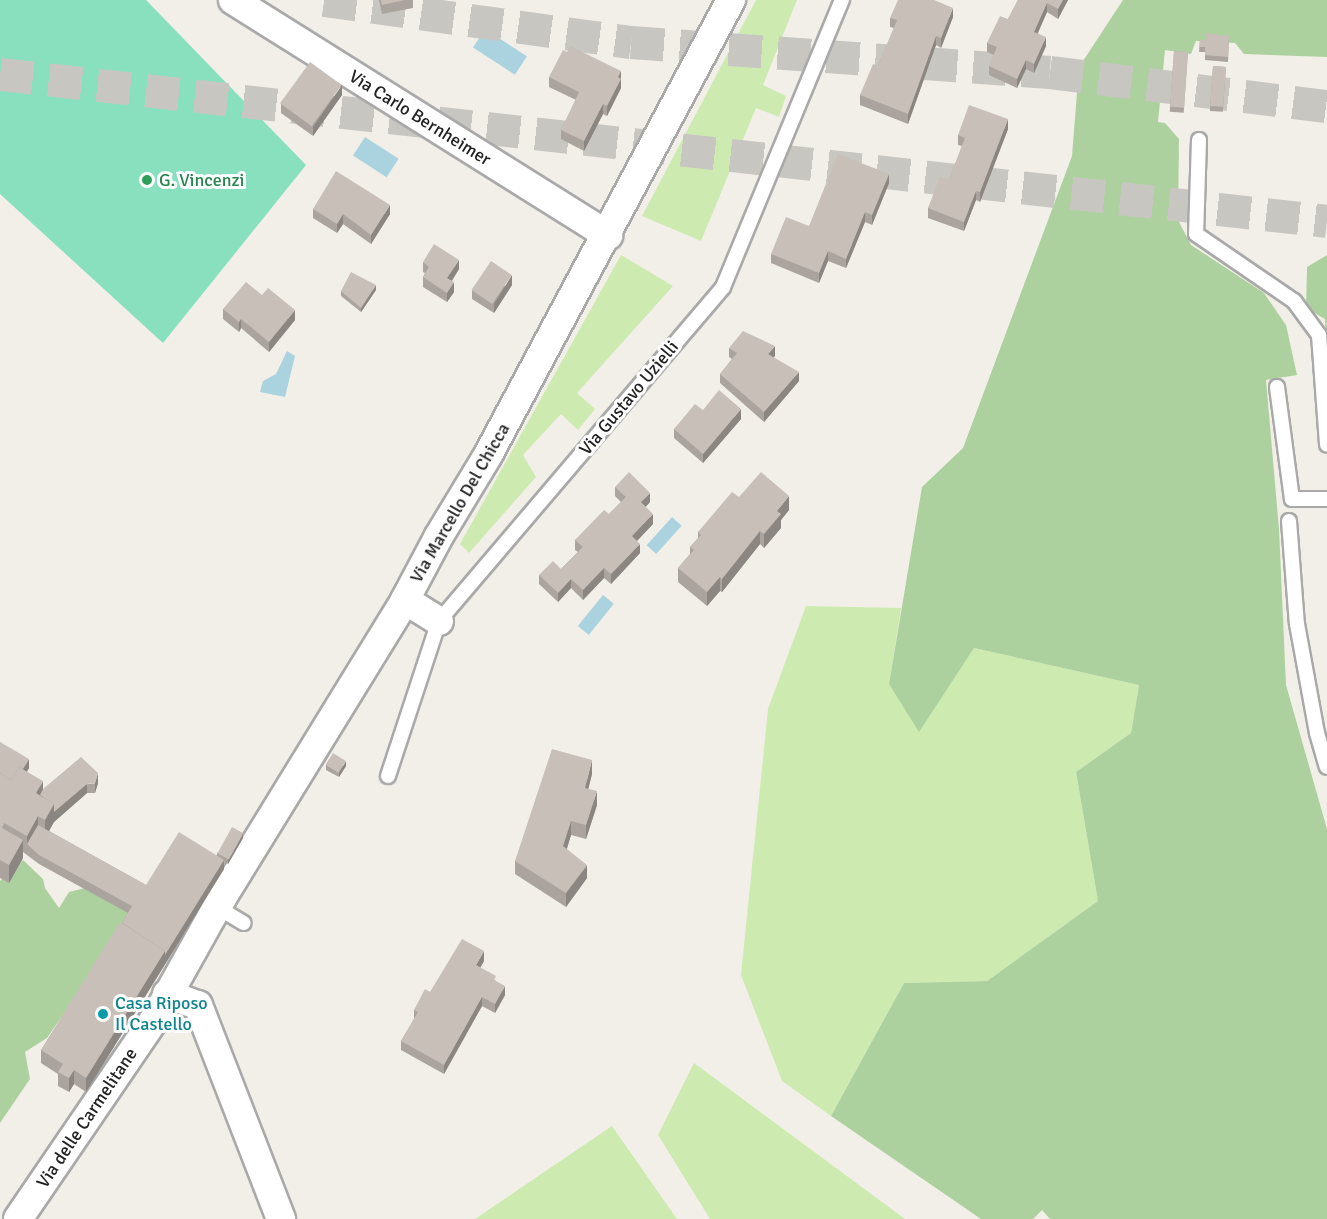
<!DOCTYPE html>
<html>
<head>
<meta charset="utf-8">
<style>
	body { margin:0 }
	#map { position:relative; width:1327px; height:1219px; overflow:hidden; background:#f2efe9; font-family:Signika,sans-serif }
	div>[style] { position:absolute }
	.grass>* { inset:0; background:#cdebb0 }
	.forest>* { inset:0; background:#add19e }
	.pitch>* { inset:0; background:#88e0be }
	.water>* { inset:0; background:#aad3df; transform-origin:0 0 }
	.highway-tunnel>* { height:33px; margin-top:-16.5px; transform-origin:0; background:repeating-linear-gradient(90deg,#c8c6c1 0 33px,transparent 0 49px) }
	.roads { filter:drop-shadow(2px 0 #a9a9a9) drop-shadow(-2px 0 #a9a9a9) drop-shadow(0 2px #a9a9a9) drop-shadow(0 -2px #a9a9a9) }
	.lane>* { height:14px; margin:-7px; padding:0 7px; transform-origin:7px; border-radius:7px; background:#fff }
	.street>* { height:28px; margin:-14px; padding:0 14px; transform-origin:14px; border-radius:14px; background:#fff }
	.wall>* { inset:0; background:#aba49e; transform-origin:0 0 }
	.shaded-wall>* { inset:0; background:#8b8681 }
	.building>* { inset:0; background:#c7bfb8; transform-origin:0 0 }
	.dots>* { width:16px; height:16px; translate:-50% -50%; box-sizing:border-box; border:3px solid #fff; border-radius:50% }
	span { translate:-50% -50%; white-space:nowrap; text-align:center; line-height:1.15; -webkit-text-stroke:6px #fff; paint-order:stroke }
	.street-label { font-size:18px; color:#222 }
	.leisure-label { font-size:18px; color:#27864d }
	.left { translate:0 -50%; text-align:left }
	.culture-label { font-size:18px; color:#0d838f }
</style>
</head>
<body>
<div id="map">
	<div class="grass">
		<i style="clip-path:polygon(756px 0,797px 0,763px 85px,786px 96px,779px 117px,756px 108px,701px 241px,642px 216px)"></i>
		<i style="clip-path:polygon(621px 255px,673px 286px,577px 393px,595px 409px,578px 430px,561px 414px,523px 455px,536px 477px,469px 553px,460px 544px)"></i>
		<i style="clip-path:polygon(806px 606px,901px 608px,889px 684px,974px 648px,1139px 685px,1131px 733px,1076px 772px,1098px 901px,987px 981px,904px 983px,831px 1116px,782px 1081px,741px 975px,768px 709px)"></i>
		<i style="clip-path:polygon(694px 1063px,905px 1219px,710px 1219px,658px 1135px)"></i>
		<i style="clip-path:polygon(612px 1126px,677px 1219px,475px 1219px)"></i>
	</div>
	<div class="forest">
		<i style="clip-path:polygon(1123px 0,1327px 0,1327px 57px,1244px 54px,1235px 43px,1196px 41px,1191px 54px,1165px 50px,1158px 122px,1165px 123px,1179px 139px,1178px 220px,1191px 245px,1264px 293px,1286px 325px,1297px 375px,1266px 380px,1279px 529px,1286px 685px,1327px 829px,1327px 1219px,1050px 1219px,1042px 1210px,1033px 1219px,981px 1219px,831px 1116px,904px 983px,987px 981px,1098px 901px,1076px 772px,1131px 733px,1139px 685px,974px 648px,919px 732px,889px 684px,922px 487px,963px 448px,1072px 156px,1079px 67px)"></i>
		<i style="clip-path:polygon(1327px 255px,1327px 354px,1325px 319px,1306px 308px,1307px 267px)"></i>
		<i style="clip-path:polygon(23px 860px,43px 879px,45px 888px,59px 908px,69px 892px,121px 879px,134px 912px,47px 1038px,25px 1052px,30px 1079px,0 1123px,0 881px)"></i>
	</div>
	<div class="pitch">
		<i style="clip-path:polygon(0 0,146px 0,306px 165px,163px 343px,0 194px)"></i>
	</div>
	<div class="water">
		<i style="left:485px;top:29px;width:50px;height:22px;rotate:33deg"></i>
		<i style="left:365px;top:137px;width:40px;height:22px;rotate:33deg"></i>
		<i style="clip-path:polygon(287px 351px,295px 356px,285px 397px,260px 392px,263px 381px,276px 374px)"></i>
		<i style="left:672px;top:517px;width:13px;height:38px;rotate:42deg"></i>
		<i style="left:603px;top:595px;width:14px;height:40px;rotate:39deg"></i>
	</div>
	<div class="highway-tunnel">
		<i style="left:324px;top:0;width:310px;rotate:7.8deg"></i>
		<i style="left:631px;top:42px;width:420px;rotate:4.1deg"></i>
		<i style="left:1050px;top:72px;width:279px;rotate:7deg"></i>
		<i style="left:0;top:74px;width:1335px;rotate:6.32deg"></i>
	</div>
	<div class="roads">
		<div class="lane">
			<i style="left:1199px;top:140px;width:94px;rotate:91.8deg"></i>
			<i style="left:1196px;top:234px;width:119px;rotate:34.4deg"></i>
			<i style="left:1294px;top:301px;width:42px;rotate:53.7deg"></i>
			<i style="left:1319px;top:335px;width:110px;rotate:85.8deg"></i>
			<i style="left:1277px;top:387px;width:113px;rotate:82.4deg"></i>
			<i style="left:1292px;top:499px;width:35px"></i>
			<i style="left:1289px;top:521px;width:103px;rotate:85.6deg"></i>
			<i style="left:1297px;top:624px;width:111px;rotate:79.6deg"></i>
			<i style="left:1317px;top:733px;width:35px;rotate:74deg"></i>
			<i style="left:388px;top:776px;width:163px;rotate:-71.8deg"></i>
			<i style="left:439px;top:621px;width:438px;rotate:-49.6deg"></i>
			<i style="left:723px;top:287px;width:311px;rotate:-67.5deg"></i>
			<i style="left:217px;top:907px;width:31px;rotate:31deg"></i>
		</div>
		<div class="street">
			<i style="left:233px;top:0;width:443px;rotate:32.1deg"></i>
			<i style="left:405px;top:600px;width:40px;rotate:32deg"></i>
			<i style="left:167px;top:994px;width:33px;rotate:20deg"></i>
			<i style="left:198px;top:1005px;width:230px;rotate:68.8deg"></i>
			<i style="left:18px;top:1219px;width:243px;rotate:-55.7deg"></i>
			<i style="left:155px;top:1018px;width:137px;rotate:-60.8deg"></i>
			<i style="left:222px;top:898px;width:350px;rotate:-58.4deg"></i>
			<i style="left:405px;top:600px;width:72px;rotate:-62deg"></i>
			<i style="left:439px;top:536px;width:95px;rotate:-58.8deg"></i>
			<i style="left:488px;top:455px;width:516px;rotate:-61.89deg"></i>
		</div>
	</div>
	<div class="wall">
		<i style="clip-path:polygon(379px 0,413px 0,413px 8px,382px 14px)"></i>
		<i style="clip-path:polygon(1018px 0,1068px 0,1058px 19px,1047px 12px,1038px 33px,1046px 46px,1034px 73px,1026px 69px,1017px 88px,989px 75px,989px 66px,994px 55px,987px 52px,987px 43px,1008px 19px)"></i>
		<i style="clip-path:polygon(953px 17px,941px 48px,936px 45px,908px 124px,860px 105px,860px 95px,878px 66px,894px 28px,890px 27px,890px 18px)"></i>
		<i style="clip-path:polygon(1229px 36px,1228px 62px,1205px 60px,1205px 52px,1199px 52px,1200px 40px,1206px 40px)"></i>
		<i style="left:1174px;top:51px;width:14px;height:61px;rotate:4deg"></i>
		<i style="left:1213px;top:66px;width:13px;height:45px;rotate:4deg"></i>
		<i style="clip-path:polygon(621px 71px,621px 88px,607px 116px,603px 114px,584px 151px,561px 139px,561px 130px,576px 100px,549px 87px,549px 77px)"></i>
		<i style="clip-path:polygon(342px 95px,313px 136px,281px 113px,281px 104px)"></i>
		<i style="clip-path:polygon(1008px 129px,980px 202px,976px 200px,964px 231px,928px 218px,928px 208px,949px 180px,962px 146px,958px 145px,958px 135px)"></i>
		<i style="clip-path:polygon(889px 183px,872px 225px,865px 222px,846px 268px,828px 261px,819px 283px,771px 263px,771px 254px,809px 226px)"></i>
		<i style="clip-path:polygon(313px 209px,390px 214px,371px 244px,343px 224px,337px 233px,313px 218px)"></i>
		<i style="clip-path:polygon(423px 262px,459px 269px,452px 281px,454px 292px,447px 302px,423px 287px,423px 277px,425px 273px,423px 272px)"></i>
		<i style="clip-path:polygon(512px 285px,494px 313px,472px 299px,472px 290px)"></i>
		<i style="clip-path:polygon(376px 290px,361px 312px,341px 296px,341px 291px)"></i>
		<i style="clip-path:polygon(223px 309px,295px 320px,269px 352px,241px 328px,239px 332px,223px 319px)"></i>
		<i style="clip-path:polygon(729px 348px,775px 356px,773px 357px,799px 381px,764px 422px,720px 383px,720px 374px,732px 359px,729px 357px)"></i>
		<i style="clip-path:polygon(703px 410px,741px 419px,703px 463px,674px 438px,674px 429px)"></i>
		<i style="clip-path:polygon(615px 487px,650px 502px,645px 507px,653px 524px,637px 541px,640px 553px,611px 584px,604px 578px,583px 600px,571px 588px,558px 602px,539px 584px,539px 575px,561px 569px,578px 552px,575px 550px,575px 540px,609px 514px,621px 502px,615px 496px)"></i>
		<i style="clip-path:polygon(739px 497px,789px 510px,781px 520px,781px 528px,764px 548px,760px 544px,722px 592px,720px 591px,707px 606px,678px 582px,678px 568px,690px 554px,690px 547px,698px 538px,698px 532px)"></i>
		<i style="clip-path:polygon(0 742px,29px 768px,27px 772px,43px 789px,98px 783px,95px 793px,87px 793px,54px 822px,49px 831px,146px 885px,217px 855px,217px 853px,243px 838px,228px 864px,224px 862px,224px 869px,86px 1092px,74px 1084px,69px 1092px,58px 1086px,58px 1074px,41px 1063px,41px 1050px,128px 913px,39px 864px,23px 852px,23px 858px,9px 883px,0 878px)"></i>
		<i style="clip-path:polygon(326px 765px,346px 766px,339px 777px,326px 770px)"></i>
		<i style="clip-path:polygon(592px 774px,588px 789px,597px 805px,586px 839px,571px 835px,567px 849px,587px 878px,566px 907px,515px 874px,515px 861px)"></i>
		<i style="clip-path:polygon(484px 961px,480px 968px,496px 981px,505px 995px,495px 1013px,482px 1006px,444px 1074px,401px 1050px,401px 1041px,414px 1019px,414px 1010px,430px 992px)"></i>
	</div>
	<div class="shaded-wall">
		<i style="clip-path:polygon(1063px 0,1068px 0,1058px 19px,1058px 9px)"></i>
		<i style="clip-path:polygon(1047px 3px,1047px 12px,1034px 41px,1034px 32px)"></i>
		<i style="clip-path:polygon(953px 8px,953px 17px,941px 48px,941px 38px)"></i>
		<i style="clip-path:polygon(936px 36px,936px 45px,908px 124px,908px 114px)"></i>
		<i style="clip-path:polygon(1046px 37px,1046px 46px,1034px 73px,1034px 64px)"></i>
		<i style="clip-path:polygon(1026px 60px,1026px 69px,1017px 88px,1017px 79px)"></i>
		<i style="clip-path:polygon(621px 71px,621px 88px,607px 116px,607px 106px)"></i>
		<i style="clip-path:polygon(342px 85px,342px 95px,313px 136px,313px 127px)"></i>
		<i style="clip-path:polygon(603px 104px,603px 114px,584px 151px,584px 141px)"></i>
		<i style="clip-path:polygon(1008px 119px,1008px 129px,980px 202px,980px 192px)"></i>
		<i style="clip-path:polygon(889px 174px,889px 183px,872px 225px,872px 215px)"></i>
		<i style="clip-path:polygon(976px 191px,976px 200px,964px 231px,964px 222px)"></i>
		<i style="clip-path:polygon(390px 205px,390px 214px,371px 244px,371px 235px)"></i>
		<i style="clip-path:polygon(865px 212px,865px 222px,846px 268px,846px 259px)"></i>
		<i style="clip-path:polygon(343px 214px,343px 224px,337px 233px,337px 224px)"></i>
		<i style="clip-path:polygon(828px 251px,828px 261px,819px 283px,819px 273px)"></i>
		<i style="clip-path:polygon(459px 260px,459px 269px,447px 288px,447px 278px)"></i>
		<i style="clip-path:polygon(512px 275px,512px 285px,494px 313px,494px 304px)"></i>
		<i style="clip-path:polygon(454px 282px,454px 292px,447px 302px,447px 293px)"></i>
		<i style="clip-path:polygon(376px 285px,376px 290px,361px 312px,361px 308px)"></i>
		<i style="clip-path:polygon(295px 310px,295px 320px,269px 352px,269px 342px)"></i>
		<i style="clip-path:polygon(241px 319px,241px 328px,239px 332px,239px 322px)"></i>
		<i style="clip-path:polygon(775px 346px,775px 356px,768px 363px,768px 354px)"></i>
		<i style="clip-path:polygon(799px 372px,799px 381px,764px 422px,764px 412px)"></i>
		<i style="clip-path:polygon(741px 409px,741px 419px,703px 463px,703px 454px)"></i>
		<i style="clip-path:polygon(650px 493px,650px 502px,641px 512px,641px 502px)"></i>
		<i style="clip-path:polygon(789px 496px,789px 510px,781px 520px,781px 528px,764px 548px,764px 534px,777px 511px)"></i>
		<i style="clip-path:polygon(653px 514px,653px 524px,632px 546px,632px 536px)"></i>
		<i style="clip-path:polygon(760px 531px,760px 544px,722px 592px,722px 579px)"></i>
		<i style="clip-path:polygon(640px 544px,640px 553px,611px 584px,611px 574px)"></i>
		<i style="clip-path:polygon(604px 568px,604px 578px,583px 600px,583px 590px)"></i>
		<i style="clip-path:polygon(720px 577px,720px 591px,707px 606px,707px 592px)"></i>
		<i style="clip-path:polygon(571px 579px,571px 588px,558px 602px,558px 593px)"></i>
		<i style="clip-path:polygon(29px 759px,29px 768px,11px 798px,11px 788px)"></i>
		<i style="clip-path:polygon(592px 760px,592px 774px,585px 802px,585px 788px)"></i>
		<i style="clip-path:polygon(346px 761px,346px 766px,339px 777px,339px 773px)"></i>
		<i style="clip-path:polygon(98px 773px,98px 783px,95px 793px,95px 783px)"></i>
		<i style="clip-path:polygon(43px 781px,43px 799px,36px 793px)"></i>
		<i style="clip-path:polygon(87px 784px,87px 793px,54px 822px,45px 838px,45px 820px,54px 804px)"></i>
		<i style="clip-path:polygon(597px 791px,597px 805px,586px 839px,586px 825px)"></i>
		<i style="clip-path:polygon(38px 816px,38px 834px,27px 844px,27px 836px)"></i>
		<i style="clip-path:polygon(571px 821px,571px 835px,563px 860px,563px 846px)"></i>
		<i style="clip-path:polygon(243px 833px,243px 838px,228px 864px,228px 859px)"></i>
		<i style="clip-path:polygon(23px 840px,23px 858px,9px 883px,9px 865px)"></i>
		<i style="clip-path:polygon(224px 860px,224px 869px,86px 1092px,86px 1078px,165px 951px)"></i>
		<i style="clip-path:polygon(587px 865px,587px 878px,566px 907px,566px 893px)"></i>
		<i style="clip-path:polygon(484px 951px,484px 961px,476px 975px,476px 965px)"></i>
		<i style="clip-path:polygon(505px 986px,505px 995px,495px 1013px,495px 1004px)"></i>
		<i style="clip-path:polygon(482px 997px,482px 1006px,444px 1074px,444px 1065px)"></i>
		<i style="clip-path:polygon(74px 1070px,74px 1084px,69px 1092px,69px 1078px)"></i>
	</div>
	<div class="building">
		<i style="clip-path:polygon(381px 0,405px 0,382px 5px)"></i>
		<i style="clip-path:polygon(898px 0,934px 0,953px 8px,941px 38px,936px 36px,908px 114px,860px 95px,873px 64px,878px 66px,897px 20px,890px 18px)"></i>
		<i style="clip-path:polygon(1018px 0,1063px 0,1058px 9px,1047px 3px,1034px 32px,1046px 37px,1034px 64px,1026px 60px,1017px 79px,989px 66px,997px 47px,987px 43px,1000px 16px,1008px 19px)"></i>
		<i style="clip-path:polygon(1206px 33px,1229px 36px,1228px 57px,1205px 55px,1205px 47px,1199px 47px,1200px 40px,1206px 40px)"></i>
		<i style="clip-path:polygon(570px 46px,621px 71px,618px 77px,621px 79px,607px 106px,603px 104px,584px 141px,561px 130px,579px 92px,549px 77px,563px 50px,567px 52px)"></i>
		<i style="left:1174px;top:51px;width:14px;height:56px;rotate:4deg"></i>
		<i style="left:310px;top:62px;width:39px;height:51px;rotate:36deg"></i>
		<i style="left:1213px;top:66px;width:13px;height:40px;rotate:4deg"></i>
		<i style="clip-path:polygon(969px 105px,1008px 119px,980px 192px,976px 191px,964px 222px,928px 208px,940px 177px,949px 180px,965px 138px,958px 135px)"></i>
		<i style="clip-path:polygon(838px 154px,889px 174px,872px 215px,865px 212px,846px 259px,828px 251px,819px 273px,771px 254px,786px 217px,809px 226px)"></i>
		<i style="clip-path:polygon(336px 171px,390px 205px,371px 235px,343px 214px,337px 224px,313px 209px)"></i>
		<i style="clip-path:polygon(434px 244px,459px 260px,447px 278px,454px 282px,447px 293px,423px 277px,429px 267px,423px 262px)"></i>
		<i style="left:491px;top:261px;width:25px;height:35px;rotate:34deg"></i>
		<i style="clip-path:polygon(351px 272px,376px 285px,361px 308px,341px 291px)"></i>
		<i style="clip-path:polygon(246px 282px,262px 295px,268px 288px,295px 310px,269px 342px,241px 319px,239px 322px,223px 309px)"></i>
		<i style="clip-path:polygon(743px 331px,775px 346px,768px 354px,799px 372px,764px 412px,720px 374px,737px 353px,729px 348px)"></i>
		<i style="clip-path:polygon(719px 390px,741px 409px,703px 454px,674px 429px,695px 404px,703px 410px)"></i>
		<i style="clip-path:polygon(629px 472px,650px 493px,641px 502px,653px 514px,632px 536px,640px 544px,611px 574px,604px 568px,583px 590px,571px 579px,558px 593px,539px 575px,553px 561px,561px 569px,583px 547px,575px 540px,604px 510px,609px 514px,626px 497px,615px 487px)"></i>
		<i style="clip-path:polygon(761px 472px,789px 496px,777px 511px,781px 514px,764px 534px,760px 531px,722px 579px,720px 577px,707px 592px,678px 568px,694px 550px,690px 547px,701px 535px,698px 532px,732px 492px,739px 497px)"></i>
		<i style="clip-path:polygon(0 742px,29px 759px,23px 769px,19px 767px,11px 780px,0 773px)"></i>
		<i style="clip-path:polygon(552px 749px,592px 760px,585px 788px,597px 791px,586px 825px,571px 821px,563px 846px,587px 865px,566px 893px,515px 861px)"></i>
		<i style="left:333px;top:753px;width:15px;height:14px;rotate:32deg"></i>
		<i style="clip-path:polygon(81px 757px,98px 773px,95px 783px,87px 784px,54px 812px,54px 804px,40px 795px,43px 789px)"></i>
		<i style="clip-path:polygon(19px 767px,43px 781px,36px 793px,54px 804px,45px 820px,38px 816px,27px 836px,4px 823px,2px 828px,23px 840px,9px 865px,0 860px,0 773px,11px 780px)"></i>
		<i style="clip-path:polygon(38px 825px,146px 885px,179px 832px,224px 860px,165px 955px,165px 951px,122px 923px,132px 906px,39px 855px,27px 844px)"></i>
		<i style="left:232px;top:827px;width:13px;height:30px;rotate:29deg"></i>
		<i style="clip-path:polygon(120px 922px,165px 951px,86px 1078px,74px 1070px,69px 1078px,58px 1072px,63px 1064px,41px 1050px)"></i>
		<i style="clip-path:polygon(462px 939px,484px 951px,476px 965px,496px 976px,494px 980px,505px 986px,495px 1004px,482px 997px,444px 1065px,401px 1041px,418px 1012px,414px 1010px,425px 989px,430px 992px)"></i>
	</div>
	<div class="dots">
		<i style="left:147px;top:180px;background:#2e9e5b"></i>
		<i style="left:103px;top:1014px;background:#0f9aa8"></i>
	</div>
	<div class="street-label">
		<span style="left:420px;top:118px;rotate:32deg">Via Carlo Bernheimer</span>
		<span style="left:629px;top:398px;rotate:-50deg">Via Gustavo Uzielli</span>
		<span style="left:460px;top:503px;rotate:-60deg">Via Marcello Del Chicca</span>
		<span style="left:87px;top:1118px;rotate:-56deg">Via delle Carmelitane</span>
	</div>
	<div class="leisure-label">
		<span class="left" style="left:159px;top:180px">G. Vincenzi</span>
	</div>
	<div class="culture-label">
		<span class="left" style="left:115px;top:1014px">Casa Riposo<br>Il Castello</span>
	</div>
</div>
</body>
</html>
